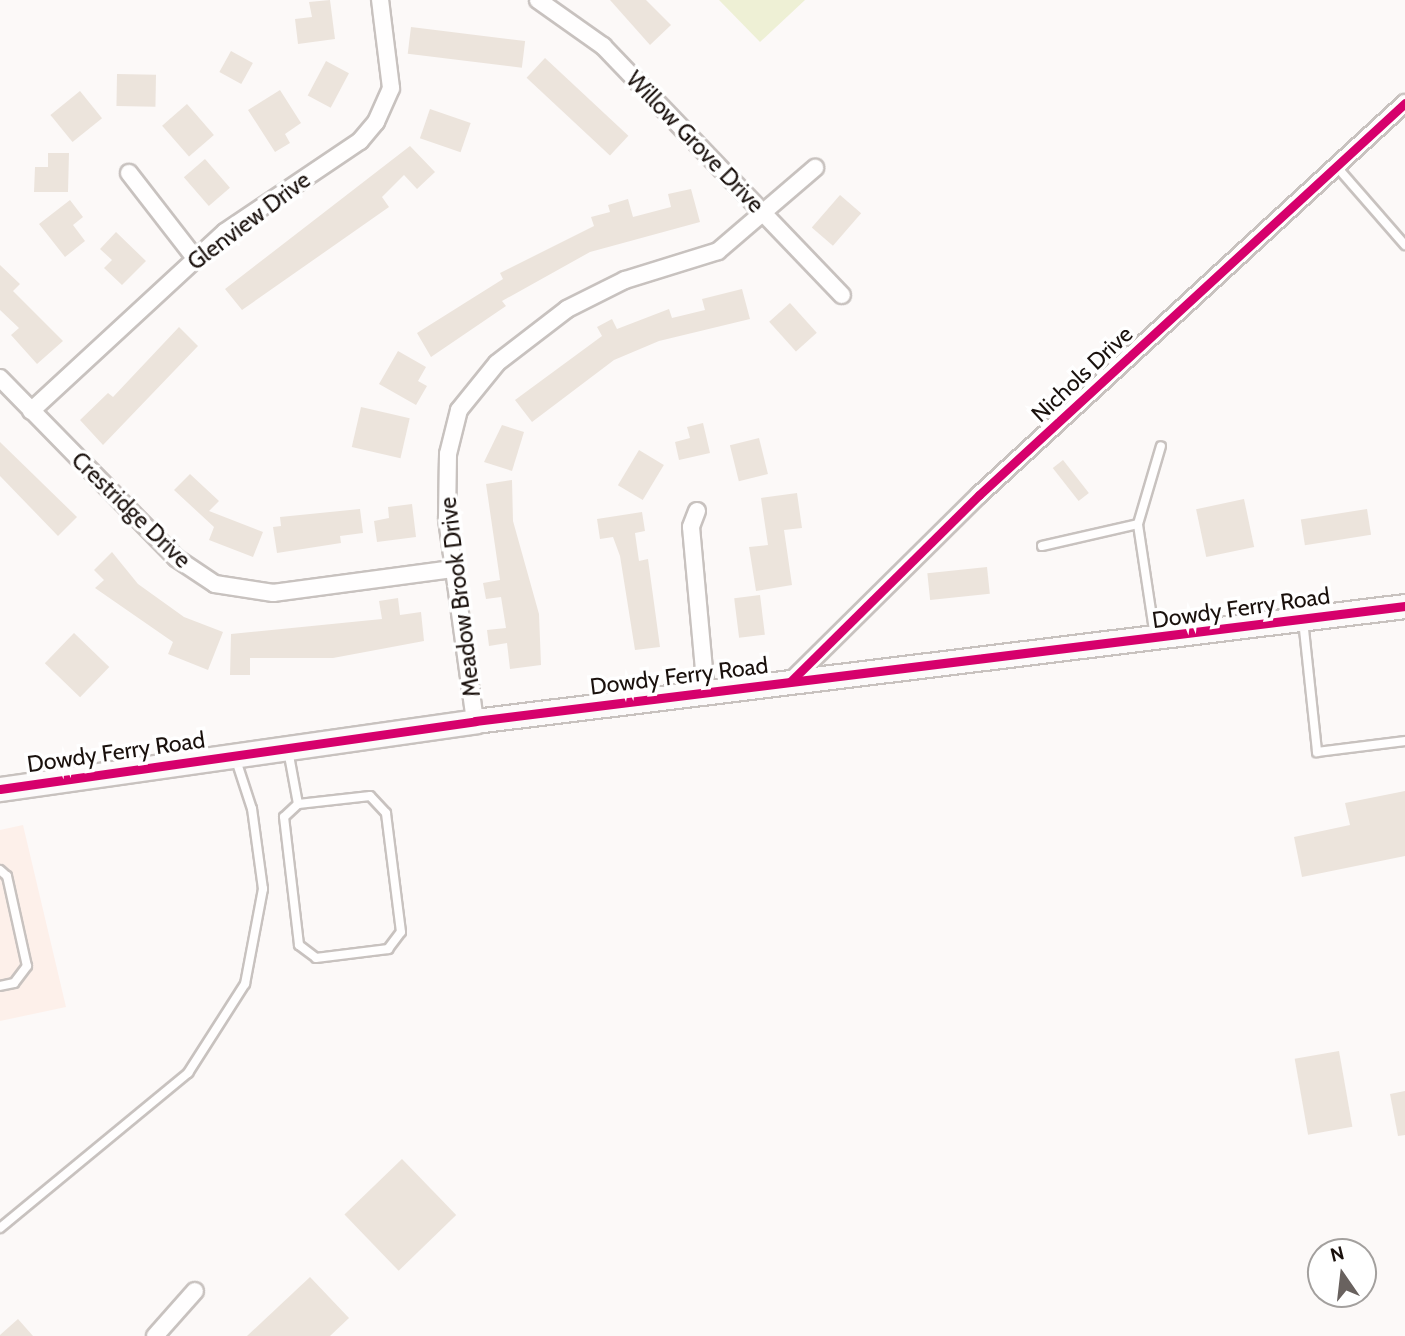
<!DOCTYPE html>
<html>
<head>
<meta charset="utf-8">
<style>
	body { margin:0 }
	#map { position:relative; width:1405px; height:1336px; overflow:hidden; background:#fcf9f8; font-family:Cabin,sans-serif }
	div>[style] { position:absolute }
	.built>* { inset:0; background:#fdf0ea }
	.green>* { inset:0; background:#eef0d5 }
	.building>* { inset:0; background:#ece4dc; transform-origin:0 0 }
	.roads { filter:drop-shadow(2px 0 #c8c2bf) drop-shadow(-2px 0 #c8c2bf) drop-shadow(0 2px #c8c2bf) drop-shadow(0 -2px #c8c2bf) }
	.lane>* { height:8px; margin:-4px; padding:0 4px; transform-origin:4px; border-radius:4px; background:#fffefe }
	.street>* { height:16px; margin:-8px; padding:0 8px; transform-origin:8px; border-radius:8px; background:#fffefe }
	.secondary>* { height:23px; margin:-11.5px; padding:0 11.5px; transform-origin:11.5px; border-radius:11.5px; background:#fcfafa }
	.cycleway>* { height:9px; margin:-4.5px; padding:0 4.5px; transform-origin:4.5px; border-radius:4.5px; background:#d6006c }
	span { translate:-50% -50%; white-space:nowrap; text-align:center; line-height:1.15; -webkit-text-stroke:7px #fff; paint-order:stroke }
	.street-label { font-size:23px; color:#1a110d }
	.north { position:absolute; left:1307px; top:1238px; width:70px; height:70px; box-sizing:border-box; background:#fff; border:2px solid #a3a09e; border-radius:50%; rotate:346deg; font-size:19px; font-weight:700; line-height:28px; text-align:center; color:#1a110d }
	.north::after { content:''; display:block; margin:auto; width:24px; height:32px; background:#69625f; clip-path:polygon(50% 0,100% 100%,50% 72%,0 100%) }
</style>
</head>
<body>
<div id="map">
	<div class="built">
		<i style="clip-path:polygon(23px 825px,66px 1007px,0 1021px,0 830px)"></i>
	</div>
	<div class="green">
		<i style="clip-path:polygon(719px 0,805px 0,760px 42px)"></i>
	</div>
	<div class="building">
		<i style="clip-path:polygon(330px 0,335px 39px,298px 44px,295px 19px,312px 17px,309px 2px)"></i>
		<i style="clip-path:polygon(610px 0,646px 0,671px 25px,650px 45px)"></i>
		<i style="left:411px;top:27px;width:115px;height:27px;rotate:7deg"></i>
		<i style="left:231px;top:51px;width:25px;height:24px;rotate:29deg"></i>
		<i style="left:545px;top:58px;width:114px;height:27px;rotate:43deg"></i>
		<i style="left:326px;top:61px;width:26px;height:39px;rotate:28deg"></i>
		<i style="left:117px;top:74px;width:39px;height:32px;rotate:1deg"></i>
		<i style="clip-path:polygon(280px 90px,301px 123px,285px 134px,290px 143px,275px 152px,248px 110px)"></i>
		<i style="left:80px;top:91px;width:35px;height:38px;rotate:51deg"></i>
		<i style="left:187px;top:104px;width:41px;height:33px;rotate:49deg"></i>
		<i style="left:430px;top:109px;width:43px;height:31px;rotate:19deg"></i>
		<i style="clip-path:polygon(410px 146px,435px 172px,417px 189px,404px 175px,382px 197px,389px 207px,242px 310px,225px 289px)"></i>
		<i style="clip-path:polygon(48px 153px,69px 153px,68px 192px,34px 192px,35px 167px,48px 167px)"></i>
		<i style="left:205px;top:159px;width:38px;height:28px;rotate:49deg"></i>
		<i style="clip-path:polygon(691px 189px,700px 222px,590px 252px,502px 301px,506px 306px,431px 357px,417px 333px,503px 279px,500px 273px,594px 226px,591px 217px,610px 212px,608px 205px,628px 199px,633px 217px,671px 207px,668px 194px)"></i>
		<i style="left:840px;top:195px;width:28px;height:43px;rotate:41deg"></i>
		<i style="clip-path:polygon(70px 200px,83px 217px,73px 225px,85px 241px,65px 257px,39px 224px)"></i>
		<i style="clip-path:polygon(116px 232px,146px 261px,122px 285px,104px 268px,112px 260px,100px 249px)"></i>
		<i style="clip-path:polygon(0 265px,20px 284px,13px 291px,63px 341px,37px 364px,11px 335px,19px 328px,0 310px)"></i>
		<i style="clip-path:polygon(742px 289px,750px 319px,659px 341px,614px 360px,532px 422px,515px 400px,602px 336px,597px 327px,612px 319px,617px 329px,669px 309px,672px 318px,705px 310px,702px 299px)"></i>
		<i style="left:790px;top:303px;width:40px;height:28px;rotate:48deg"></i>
		<i style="clip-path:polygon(179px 327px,198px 346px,103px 445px,80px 420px,108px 393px,113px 397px)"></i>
		<i style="clip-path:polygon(398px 351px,426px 367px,418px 381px,427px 386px,416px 405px,379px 384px)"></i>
		<i style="left:361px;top:407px;width:50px;height:41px;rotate:13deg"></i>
		<i style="clip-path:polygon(703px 423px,710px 453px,679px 460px,675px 442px,690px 438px,687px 427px)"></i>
		<i style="clip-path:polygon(502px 425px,524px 432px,512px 471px,484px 462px)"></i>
		<i style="left:759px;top:438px;width:37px;height:30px;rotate:76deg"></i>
		<i style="clip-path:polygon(0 442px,77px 517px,58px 536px,0 476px)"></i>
		<i style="left:639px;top:450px;width:29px;height:41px;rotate:31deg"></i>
		<i style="left:1063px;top:460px;width:42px;height:13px;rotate:52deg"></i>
		<i style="clip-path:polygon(190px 474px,219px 501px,209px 511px,263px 532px,253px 557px,209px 540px,214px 527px,174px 490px)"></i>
		<i style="clip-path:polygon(512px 480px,513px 521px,539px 614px,541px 665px,510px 669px,507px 643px,489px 646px,487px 630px,506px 628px,501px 597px,486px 599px,483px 583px,500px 580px,486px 484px)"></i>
		<i style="clip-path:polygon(797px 493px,802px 528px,784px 530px,792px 585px,756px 591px,749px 547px,768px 545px,761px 498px)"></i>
		<i style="left:1244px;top:499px;width:49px;height:49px;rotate:78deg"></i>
		<i style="clip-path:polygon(412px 504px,416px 537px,377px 542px,374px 521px,389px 518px,388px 507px)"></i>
		<i style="clip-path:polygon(360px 509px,363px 533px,340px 536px,341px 543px,277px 553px,273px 527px,281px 526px,280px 517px)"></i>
		<i style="left:1367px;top:509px;width:26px;height:67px;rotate:81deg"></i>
		<i style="clip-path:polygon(642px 512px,645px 531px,635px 533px,639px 561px,648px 559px,660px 647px,635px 650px,620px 556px,613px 537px,600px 539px,597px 519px)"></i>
		<i style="clip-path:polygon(112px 552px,138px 584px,184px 617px,223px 632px,208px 670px,168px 654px,173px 642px,95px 588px,104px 580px,94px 570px)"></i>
		<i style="left:987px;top:567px;width:27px;height:60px;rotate:84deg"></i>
		<i style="left:760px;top:595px;width:40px;height:26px;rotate:83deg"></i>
		<i style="clip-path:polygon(398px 598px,400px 615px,421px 612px,424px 641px,333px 658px,250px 658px,250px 675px,230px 675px,231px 634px,382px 619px,379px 601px)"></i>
		<i style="left:74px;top:633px;width:49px;height:42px;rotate:44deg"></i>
		<i style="clip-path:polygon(1405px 791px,1405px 856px,1302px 877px,1294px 837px,1350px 825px,1345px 803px)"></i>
		<i style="left:1339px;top:1051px;width:77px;height:45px;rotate:80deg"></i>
		<i style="clip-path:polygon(1405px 1091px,1405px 1135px,1398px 1136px,1390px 1094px)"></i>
		<i style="left:402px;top:1159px;width:78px;height:80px;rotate:46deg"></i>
		<i style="clip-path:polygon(310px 1277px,349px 1318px,330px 1336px,247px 1336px)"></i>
		<i style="clip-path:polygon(18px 1319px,33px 1336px,0 1336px,0 1335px)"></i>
	</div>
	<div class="roads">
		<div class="lane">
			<i style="left:1336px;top:166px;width:105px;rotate:48.9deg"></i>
			<i style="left:1042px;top:546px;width:98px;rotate:-12.9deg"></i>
			<i style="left:1303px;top:620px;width:133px;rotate:83.9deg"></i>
			<i style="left:1317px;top:752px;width:89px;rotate:-7.1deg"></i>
			<i style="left:1155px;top:637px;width:114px;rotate:-98.6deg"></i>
			<i style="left:1138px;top:524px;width:81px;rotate:-73.6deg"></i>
			<i style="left:288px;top:750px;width:55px;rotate:79.5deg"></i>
			<i style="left:298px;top:804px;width:19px;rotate:137deg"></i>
			<i style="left:284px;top:817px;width:129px;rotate:83.3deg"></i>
			<i style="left:299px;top:945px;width:21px;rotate:37deg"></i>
			<i style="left:316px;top:958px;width:73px;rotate:-7.1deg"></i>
			<i style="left:388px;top:949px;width:21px;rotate:-53deg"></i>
			<i style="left:401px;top:932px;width:120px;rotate:-97.2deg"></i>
			<i style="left:386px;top:813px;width:23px;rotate:-133deg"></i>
			<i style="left:370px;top:796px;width:72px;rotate:173.7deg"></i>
			<i style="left:0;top:870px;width:9px;rotate:41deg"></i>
			<i style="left:7px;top:876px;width:92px;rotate:77.5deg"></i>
			<i style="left:27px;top:966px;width:21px;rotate:127deg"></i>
			<i style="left:14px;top:983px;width:14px;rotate:168deg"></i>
			<i style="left:0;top:1228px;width:244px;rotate:-39.5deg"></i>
			<i style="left:188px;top:1073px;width:106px;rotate:-57.4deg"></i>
			<i style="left:245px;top:984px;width:97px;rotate:-79.3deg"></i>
			<i style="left:263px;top:889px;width:81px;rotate:-97.8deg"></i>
			<i style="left:252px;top:809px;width:55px;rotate:-108.1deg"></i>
		</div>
		<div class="street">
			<i style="left:538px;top:0;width:80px;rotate:35.3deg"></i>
			<i style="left:603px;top:46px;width:345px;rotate:46.2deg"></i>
			<i style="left:129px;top:173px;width:108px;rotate:52.2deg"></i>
			<i style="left:0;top:378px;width:252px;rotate:45.6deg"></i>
			<i style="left:176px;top:558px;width:47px;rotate:33.7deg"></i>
			<i style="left:215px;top:584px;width:59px;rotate:8.8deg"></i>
			<i style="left:273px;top:593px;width:183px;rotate:-7.6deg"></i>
			<i style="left:31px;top:411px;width:264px;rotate:-42.7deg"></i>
			<i style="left:225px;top:232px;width:163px;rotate:-34deg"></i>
			<i style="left:360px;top:141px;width:25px;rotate:-50deg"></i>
			<i style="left:376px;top:122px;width:37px;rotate:-66deg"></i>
			<i style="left:391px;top:88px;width:89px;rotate:-97.1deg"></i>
			<i style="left:697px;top:511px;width:17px;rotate:111deg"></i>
			<i style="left:691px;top:527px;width:166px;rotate:84.8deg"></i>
			<i style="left:791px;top:681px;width:264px;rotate:-44.7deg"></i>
			<i style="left:979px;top:495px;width:579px;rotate:-42.62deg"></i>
			<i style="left:475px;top:721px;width:205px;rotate:-97.9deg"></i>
			<i style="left:447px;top:518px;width:64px;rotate:-89.1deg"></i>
			<i style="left:448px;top:454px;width:45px;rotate:-76deg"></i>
			<i style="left:459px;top:410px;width:60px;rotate:-51deg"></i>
			<i style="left:497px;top:363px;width:88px;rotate:-37.6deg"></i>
			<i style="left:567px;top:309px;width:65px;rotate:-26.6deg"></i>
			<i style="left:625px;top:280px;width:97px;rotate:-17.3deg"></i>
			<i style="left:718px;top:251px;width:128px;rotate:-40.6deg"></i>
			<i style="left:155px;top:1336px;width:60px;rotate:-48.4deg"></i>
		</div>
		<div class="secondary">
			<i style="left:0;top:789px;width:480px;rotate:-8.1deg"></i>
			<i style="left:475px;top:721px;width:937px;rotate:-7.05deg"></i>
		</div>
	</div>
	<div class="cycleway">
		<i style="left:791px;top:681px;width:264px;rotate:-44.7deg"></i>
		<i style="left:979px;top:495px;width:579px;rotate:-42.62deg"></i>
		<i style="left:0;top:789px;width:480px;rotate:-8.1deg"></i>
		<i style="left:475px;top:721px;width:937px;rotate:-7.05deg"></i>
	</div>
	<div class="street-label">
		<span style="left:695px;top:142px;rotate:46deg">Willow Grove Drive</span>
		<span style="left:249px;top:221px;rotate:-37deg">Glenview Drive</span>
		<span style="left:1082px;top:374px;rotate:-43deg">Nichols Drive</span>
		<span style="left:131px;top:510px;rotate:44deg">Crestridge Drive</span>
		<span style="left:460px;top:597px;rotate:-97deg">Meadow Brook Drive</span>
		<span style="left:1241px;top:608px;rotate:-8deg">Dowdy Ferry Road</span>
		<span style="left:679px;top:676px;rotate:-7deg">Dowdy Ferry Road</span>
		<span style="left:116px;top:752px;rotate:-8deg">Dowdy Ferry Road</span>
	</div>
	<div class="north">N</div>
</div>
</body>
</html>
